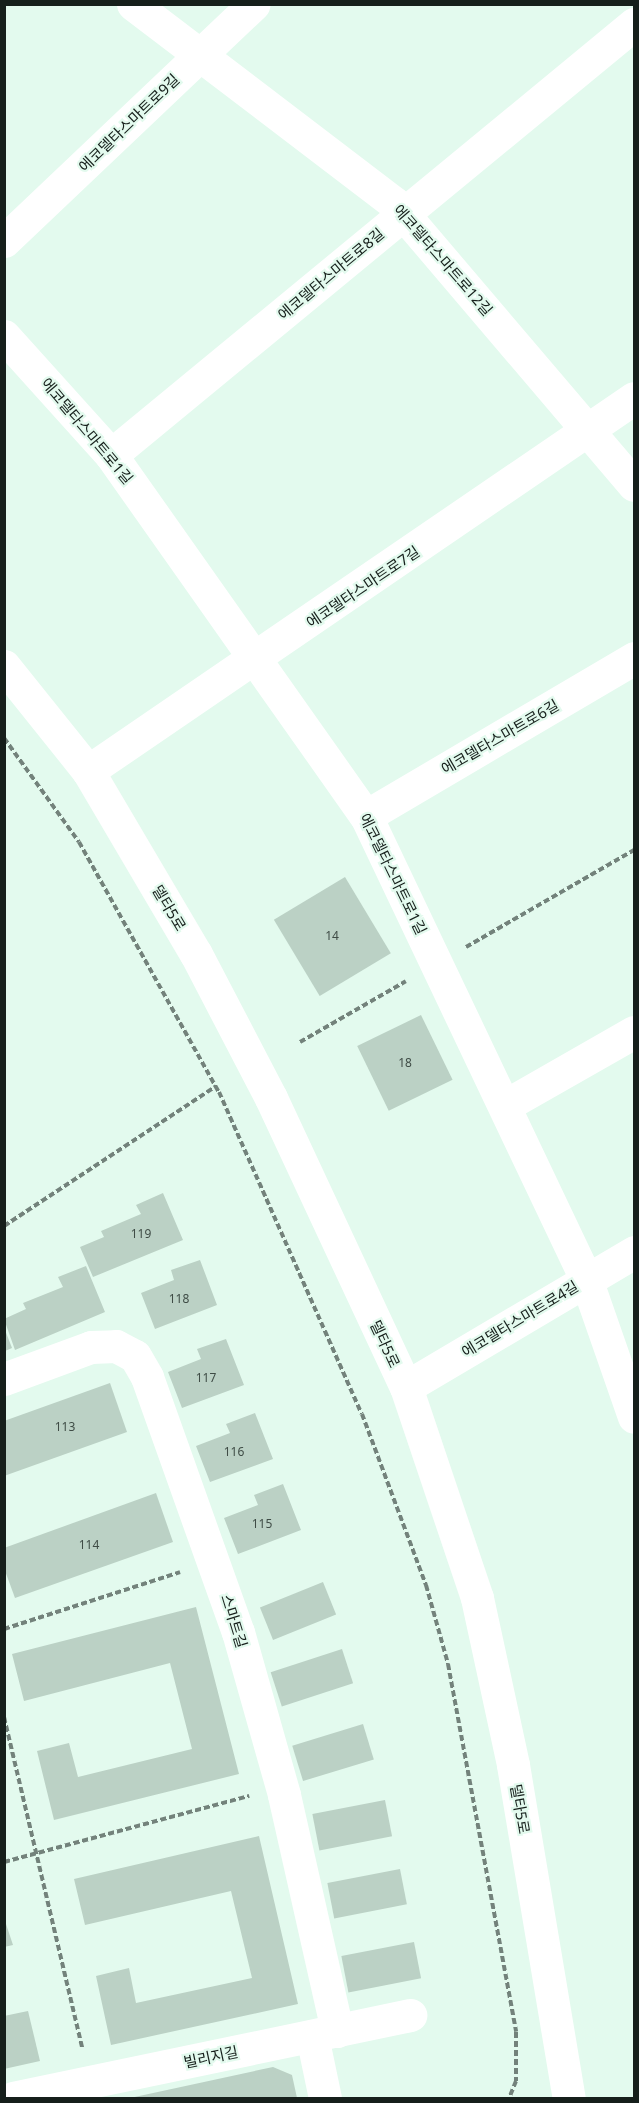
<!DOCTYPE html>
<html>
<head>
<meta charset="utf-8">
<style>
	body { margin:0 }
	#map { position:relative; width:639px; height:2103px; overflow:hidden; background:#e3faee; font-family:"Noto Sans","Noto Sans KR",sans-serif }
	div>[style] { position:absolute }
	.building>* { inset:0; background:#bbd1c5; transform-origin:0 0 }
	.path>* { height:4px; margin-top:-2px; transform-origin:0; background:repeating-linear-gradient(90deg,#73827b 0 6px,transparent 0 9px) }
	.minor>* { height:33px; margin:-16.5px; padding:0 16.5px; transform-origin:16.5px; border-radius:16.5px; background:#fff }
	span { translate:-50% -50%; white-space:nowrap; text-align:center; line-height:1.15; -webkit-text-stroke:4.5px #e3faee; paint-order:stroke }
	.number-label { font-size:12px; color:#3f4c46 }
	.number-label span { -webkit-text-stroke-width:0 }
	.street-label { font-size:15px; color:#161f1b }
	.frame { position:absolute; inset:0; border:6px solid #161f1b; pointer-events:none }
</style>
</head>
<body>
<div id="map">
	<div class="building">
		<i style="left:345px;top:877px;width:89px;height:83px;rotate:59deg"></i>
		<i style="left:421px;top:1015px;width:72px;height:71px;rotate:64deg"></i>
		<i style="clip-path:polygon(163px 1193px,183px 1240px,93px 1277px,80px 1247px,104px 1237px,101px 1231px,141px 1214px,136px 1205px)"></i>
		<i style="clip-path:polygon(200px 1260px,217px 1305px,155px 1329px,141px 1293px,174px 1280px,171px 1270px)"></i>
		<i style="clip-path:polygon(86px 1266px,105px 1312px,15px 1350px,4px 1319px,26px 1309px,23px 1303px,63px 1287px,58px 1277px)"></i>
		<i style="clip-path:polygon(5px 1330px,12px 1348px,5px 1351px)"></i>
		<i style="clip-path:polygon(226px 1339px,244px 1385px,182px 1408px,168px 1372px,201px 1359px,197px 1349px)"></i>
		<i style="clip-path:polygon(110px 1383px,127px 1432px,4px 1476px,4px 1421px)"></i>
		<i style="clip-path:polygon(255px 1413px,273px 1459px,210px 1482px,196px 1446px,230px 1433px,226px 1424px)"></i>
		<i style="clip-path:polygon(283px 1484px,301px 1530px,238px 1554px,224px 1518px,258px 1505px,254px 1495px)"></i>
		<i style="clip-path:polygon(156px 1493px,173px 1542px,15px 1598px,4px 1568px,4px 1548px)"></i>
		<i style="left:323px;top:1582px;width:35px;height:68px;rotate:68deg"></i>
		<i style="clip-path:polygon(196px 1607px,239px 1774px,54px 1820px,37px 1751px,69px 1743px,78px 1777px,192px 1749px,170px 1663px,24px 1701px,12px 1654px)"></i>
		<i style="left:342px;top:1649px;width:36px;height:75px;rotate:72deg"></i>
		<i style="left:363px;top:1724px;width:37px;height:74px;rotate:73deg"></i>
		<i style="left:385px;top:1800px;width:37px;height:74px;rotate:79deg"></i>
		<i style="clip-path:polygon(259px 1836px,298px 2004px,111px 2045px,96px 1976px,129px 1968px,136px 2003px,252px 1978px,231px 1891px,85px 1925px,74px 1879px)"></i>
		<i style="left:400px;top:1869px;width:36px;height:74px;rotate:79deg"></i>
		<i style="clip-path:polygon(4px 1918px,13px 1945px,4px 1947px)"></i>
		<i style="left:414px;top:1942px;width:37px;height:74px;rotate:79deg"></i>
		<i style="clip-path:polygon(28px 2011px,40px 2061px,4px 2069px,4px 2016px)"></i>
		<i style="clip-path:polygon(273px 2067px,292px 2075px,297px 2098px,130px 2098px)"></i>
	</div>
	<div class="path">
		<i style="left:4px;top:738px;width:128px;rotate:54.2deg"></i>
		<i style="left:79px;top:842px;width:287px;rotate:60.8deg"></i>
		<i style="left:219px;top:1092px;width:352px;rotate:66.1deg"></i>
		<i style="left:362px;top:1414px;width:183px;rotate:69.5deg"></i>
		<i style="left:426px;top:1585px;width:82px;rotate:74.4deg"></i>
		<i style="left:448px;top:1664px;width:374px;rotate:79.5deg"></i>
		<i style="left:516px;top:2032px;width:49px;rotate:90deg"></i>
		<i style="left:516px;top:2081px;width:18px;rotate:112deg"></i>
		<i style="left:466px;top:947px;width:194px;rotate:-30deg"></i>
		<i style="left:300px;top:1042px;width:122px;rotate:-29.9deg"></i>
		<i style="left:4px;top:1226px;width:254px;rotate:-33.4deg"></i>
		<i style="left:4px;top:1629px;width:185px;rotate:-17.9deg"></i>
		<i style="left:4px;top:1717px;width:340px;rotate:76.7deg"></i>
		<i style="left:4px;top:1862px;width:254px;rotate:-15.1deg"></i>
	</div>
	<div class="minor">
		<i style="left:133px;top:4px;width:328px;rotate:37.3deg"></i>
		<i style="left:394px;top:203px;width:370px;rotate:49.6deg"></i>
		<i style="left:4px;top:241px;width:344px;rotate:-43.5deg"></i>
		<i style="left:4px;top:336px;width:160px;rotate:48deg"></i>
		<i style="left:111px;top:455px;width:442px;rotate:54.8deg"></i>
		<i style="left:366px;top:816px;width:513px;rotate:64.58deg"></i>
		<i style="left:586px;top:1279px;width:146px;rotate:70.8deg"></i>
		<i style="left:111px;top:455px;width:678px;rotate:-39.49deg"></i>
		<i style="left:4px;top:666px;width:134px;rotate:51.3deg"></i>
		<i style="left:88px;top:771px;width:212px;rotate:59.5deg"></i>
		<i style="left:196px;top:954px;width:162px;rotate:62.5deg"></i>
		<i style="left:271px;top:1098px;width:319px;rotate:65deg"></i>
		<i style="left:406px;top:1387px;width:223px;rotate:71.4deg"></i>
		<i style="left:477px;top:1598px;width:171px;rotate:77.8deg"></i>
		<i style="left:513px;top:1765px;width:338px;rotate:80.5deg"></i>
		<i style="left:88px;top:771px;width:661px;rotate:-34.34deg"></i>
		<i style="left:366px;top:816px;width:311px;rotate:-30.5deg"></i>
		<i style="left:506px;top:1105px;width:147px;rotate:-29.7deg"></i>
		<i style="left:4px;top:1379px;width:93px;rotate:-20.2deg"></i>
		<i style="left:91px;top:1347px;width:25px;rotate:-2deg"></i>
		<i style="left:116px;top:1346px;width:21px;rotate:28deg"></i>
		<i style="left:135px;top:1356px;width:24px;rotate:60deg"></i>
		<i style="left:147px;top:1377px;width:271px;rotate:70.4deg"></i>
		<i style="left:238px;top:1632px;width:169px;rotate:74.2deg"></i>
		<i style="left:284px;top:1795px;width:242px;rotate:77.3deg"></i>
		<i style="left:406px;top:1387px;width:265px;rotate:-30.6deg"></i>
		<i style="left:312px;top:2036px;width:63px;rotate:78.2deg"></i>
		<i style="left:13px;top:2098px;width:406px;rotate:-11.8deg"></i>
	</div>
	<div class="number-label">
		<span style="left:332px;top:936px">14</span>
		<span style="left:405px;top:1063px">18</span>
		<span style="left:141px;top:1234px">119</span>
		<span style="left:179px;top:1299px">118</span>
		<span style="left:206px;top:1378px">117</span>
		<span style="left:65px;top:1427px">113</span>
		<span style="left:234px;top:1452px">116</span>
		<span style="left:262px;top:1524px">115</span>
		<span style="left:89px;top:1545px">114</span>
	</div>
	<div class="street-label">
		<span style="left:129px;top:123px;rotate:-44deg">에코델타스마트로9길</span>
		<span style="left:443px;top:260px;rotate:49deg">에코델타스마트로12길</span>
		<span style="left:331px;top:274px;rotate:-40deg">에코델타스마트로8길</span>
		<span style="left:87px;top:431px;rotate:50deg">에코델타스마트로1길</span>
		<span style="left:363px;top:587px;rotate:-34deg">에코델타스마트로7길</span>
		<span style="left:500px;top:737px;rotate:-30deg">에코델타스마트로6길</span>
		<span style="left:393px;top:874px;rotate:64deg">에코델타스마트로1길</span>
		<span style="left:169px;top:908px;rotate:59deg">델타5로</span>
		<span style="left:520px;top:1319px;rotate:-31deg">에코델타스마트로4길</span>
		<span style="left:385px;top:1344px;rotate:65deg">델타5로</span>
		<span style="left:234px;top:1621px;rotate:73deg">스마트길</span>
		<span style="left:520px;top:1809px;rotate:80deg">델타5로</span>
		<span style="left:211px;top:2057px;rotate:-12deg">빌리지길</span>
	</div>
	<div class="frame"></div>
</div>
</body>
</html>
